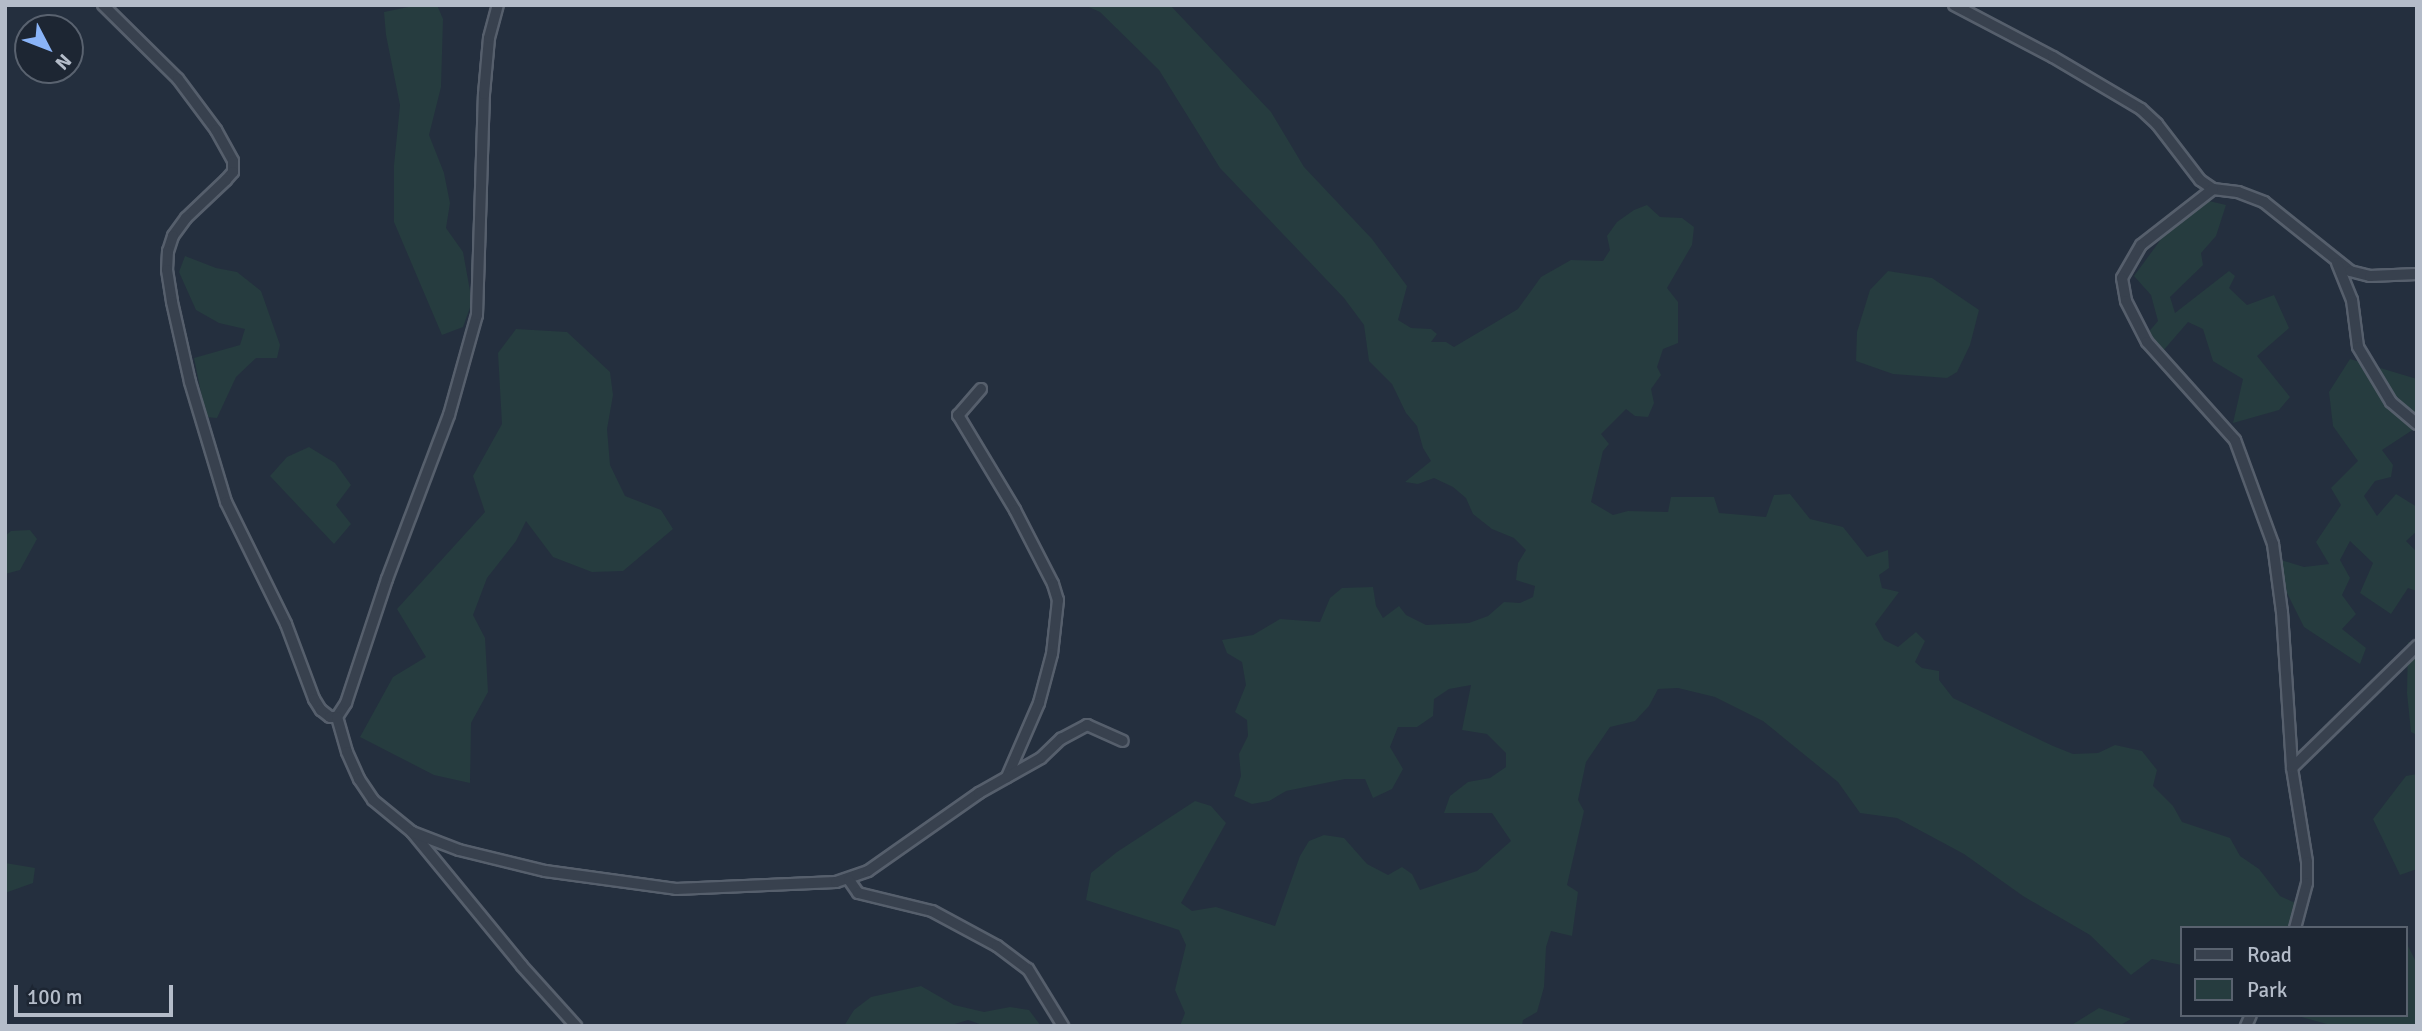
<!DOCTYPE html>
<html>
<head>
<meta charset="utf-8">
<style>
	body { margin:0 }
	#map { position:relative; width:2422px; height:1031px; overflow:hidden; background:#242f3e; font-family:Signika,sans-serif }
	div>[style] { position:absolute }
	.green>* { inset:0; background:#263c3f }
	.roads { filter:drop-shadow(2px 0 #565f6c) drop-shadow(-2px 0 #565f6c) drop-shadow(0 2px #565f6c) drop-shadow(0 -2px #565f6c) }
	.minor>* { height:10px; margin:-5px; padding:0 5px; transform-origin:5px; border-radius:5px; background:#38414e }
	span { translate:-50% -50%; white-space:nowrap; text-align:center; line-height:1.15; -webkit-text-stroke:6px #1d2633; paint-order:stroke }
	.frame { position:absolute; inset:0; border:7px solid #b4bcc9; pointer-events:none }
	.legend { position:absolute; left:2180px; top:926px; width:228px; height:91px; box-sizing:border-box; background:#1d2633; border:2px solid #59626f; margin:0; padding:9px 12px; list-style:none; font-size:21px; color:#b4bcc9 }
	.legend li { display:flex; align-items:center; gap:14px; height:35px }
	.legend b { width:35px; border:2px solid #59626f }
	.north { position:absolute; left:14px; top:14px; width:70px; height:70px; box-sizing:border-box; background:#1d2633; border:2px solid #59626f; border-radius:50%; rotate:132deg; font-size:19px; font-weight:700; line-height:28px; text-align:center; color:#b4bcc9 }
	.north::after { content:''; display:block; margin:auto; width:24px; height:32px; background:#8ab4f8; clip-path:polygon(50% 0,100% 100%,50% 72%,0 100%) }
	.scale { position:absolute; left:14px; top:985px; width:159px; height:32px; box-sizing:border-box; border:4px solid #b4bcc9; border-top:0; padding-left:9px; font-size:21px; line-height:24px; white-space:nowrap; color:#b4bcc9; -webkit-text-stroke:5px #1d2633; paint-order:stroke }
</style>
</head>
<body>
<div id="map">
	<div class="green">
		<i style="clip-path:polygon(418px 5px,437px 5px,443px 19px,441px 87px,429px 135px,444px 173px,450px 203px,446px 228px,463px 252px,472px 302px,463px 327px,442px 335px,394px 222px,394px 165px,400px 105px,386px 35px,384px 12px)"></i>
		<i style="clip-path:polygon(1084px 5px,1170px 5px,1271px 112px,1304px 167px,1372px 239px,1407px 286px,1398px 320px,1411px 328px,1431px 329px,1437px 334px,1431px 342px,1446px 342px,1454px 347px,1518px 309px,1541px 277px,1571px 260px,1603px 261px,1610px 250px,1607px 236px,1617px 222px,1634px 210px,1647px 205px,1660px 217px,1682px 218px,1694px 227px,1692px 245px,1667px 288px,1678px 302px,1678px 343px,1663px 349px,1657px 367px,1661px 375px,1651px 389px,1654px 403px,1648px 417px,1635px 416px,1626px 409px,1601px 434px,1609px 444px,1603px 451px,1591px 502px,1613px 515px,1628px 511px,1668px 512px,1671px 497px,1714px 497px,1719px 513px,1766px 517px,1774px 495px,1790px 494px,1810px 519px,1843px 527px,1867px 557px,1888px 550px,1889px 568px,1879px 575px,1882px 588px,1899px 592px,1875px 624px,1884px 640px,1898px 647px,1916px 632px,1925px 641px,1915px 662px,1922px 668px,1939px 671px,1939px 680px,1953px 698px,2053px 746px,2073px 754px,2098px 753px,2115px 745px,2142px 751px,2157px 770px,2153px 786px,2173px 806px,2182px 822px,2230px 838px,2240px 856px,2259px 869px,2280px 896px,2302px 906px,2291px 928px,2182px 928px,2182px 965px,2152px 959px,2131px 975px,2090px 935px,2023px 896px,1964px 854px,1897px 818px,1860px 813px,1838px 782px,1763px 721px,1715px 697px,1678px 688px,1658px 689px,1649px 706px,1635px 721px,1610px 727px,1586px 762px,1578px 800px,1584px 811px,1567px 885px,1578px 892px,1572px 936px,1551px 931px,1546px 947px,1544px 987px,1537px 1012px,1523px 1020px,1522px 1026px,1180px 1026px,1185px 1013px,1175px 990px,1186px 945px,1179px 930px,1086px 900px,1091px 873px,1117px 852px,1195px 801px,1211px 806px,1226px 823px,1181px 903px,1192px 911px,1216px 907px,1275px 926px,1300px 856px,1309px 841px,1324px 835px,1344px 838px,1367px 864px,1388px 875px,1402px 867px,1412px 874px,1420px 890px,1477px 871px,1511px 841px,1492px 813px,1444px 813px,1450px 796px,1468px 782px,1490px 778px,1506px 767px,1506px 753px,1487px 734px,1462px 730px,1471px 685px,1449px 689px,1434px 699px,1433px 716px,1417px 727px,1398px 727px,1390px 747px,1403px 769px,1392px 789px,1373px 798px,1365px 779px,1345px 779px,1286px 791px,1269px 801px,1252px 804px,1234px 796px,1241px 776px,1239px 754px,1248px 736px,1247px 720px,1235px 712px,1246px 685px,1242px 662px,1227px 653px,1222px 640px,1253px 635px,1280px 619px,1320px 622px,1330px 598px,1342px 588px,1373px 587px,1376px 606px,1383px 618px,1399px 606px,1406px 615px,1426px 625px,1469px 623px,1488px 616px,1504px 602px,1520px 603px,1533px 597px,1535px 586px,1516px 580px,1518px 563px,1526px 550px,1514px 538px,1492px 529px,1473px 514px,1466px 498px,1453px 487px,1434px 478px,1418px 484px,1405px 482px,1431px 461px,1423px 448px,1417px 426px,1406px 413px,1392px 384px,1369px 361px,1364px 325px,1344px 298px,1220px 168px,1159px 70px,1100px 12px)"></i>
		<i style="clip-path:polygon(2192px 197px,2226px 205px,2216px 236px,2201px 253px,2203px 265px,2170px 297px,2175px 313px,2229px 271px,2235px 276px,2229px 288px,2247px 305px,2274px 295px,2289px 328px,2257px 356px,2290px 397px,2279px 410px,2233px 423px,2243px 379px,2213px 361px,2203px 329px,2188px 322px,2162px 352px,2146px 335px,2158px 321px,2151px 295px,2134px 276px)"></i>
		<i style="clip-path:polygon(185px 256px,216px 268px,237px 272px,261px 291px,280px 345px,277px 358px,256px 358px,236px 377px,217px 418px,206px 417px,194px 358px,240px 345px,245px 329px,219px 323px,196px 310px,179px 272px)"></i>
		<i style="clip-path:polygon(1888px 271px,1932px 278px,1979px 310px,1970px 345px,1957px 372px,1947px 378px,1893px 374px,1856px 361px,1857px 332px,1870px 290px)"></i>
		<i style="clip-path:polygon(516px 329px,567px 332px,610px 372px,613px 395px,607px 429px,610px 465px,625px 496px,661px 510px,673px 529px,623px 571px,592px 572px,553px 557px,526px 521px,516px 541px,487px 578px,473px 615px,485px 638px,488px 692px,471px 723px,470px 783px,434px 775px,360px 737px,393px 677px,426px 657px,397px 609px,485px 512px,473px 476px,502px 424px,498px 353px)"></i>
		<i style="clip-path:polygon(2350px 359px,2417px 379px,2417px 427px,2382px 450px,2393px 465px,2391px 477px,2375px 481px,2364px 496px,2377px 516px,2396px 494px,2417px 507px,2417px 531px,2406px 541px,2417px 552px,2417px 591px,2408px 588px,2391px 614px,2360px 593px,2373px 563px,2350px 541px,2340px 560px,2350px 578px,2342px 595px,2356px 614px,2342px 629px,2366px 648px,2360px 664px,2304px 627px,2287px 593px,2281px 560px,2304px 567px,2329px 564px,2316px 542px,2341px 505px,2331px 488px,2358px 461px,2333px 426px,2329px 392px)"></i>
		<i style="clip-path:polygon(309px 447px,335px 463px,351px 485px,336px 505px,351px 524px,334px 544px,270px 476px,287px 457px)"></i>
		<i style="clip-path:polygon(30px 530px,37px 539px,20px 570px,5px 574px,5px 536px,11px 531px)"></i>
		<i style="clip-path:polygon(2408px 642px,2417px 645px,2417px 735px,2411px 732px,2407px 693px)"></i>
		<i style="clip-path:polygon(2417px 774px,2417px 869px,2400px 875px,2373px 819px,2406px 776px)"></i>
		<i style="clip-path:polygon(5px 863px,35px 868px,33px 883px,5px 893px)"></i>
		<i style="clip-path:polygon(2406px 942px,2417px 964px,2417px 1026px,2334px 1026px,2294px 1015px,2406px 1015px)"></i>
		<i style="clip-path:polygon(921px 986px,954px 1005px,984px 1012px,1010px 1007px,1029px 1010px,1041px 1026px,985px 1026px,968px 1020px,948px 1026px,844px 1026px,854px 1010px,871px 997px)"></i>
		<i style="clip-path:polygon(2099px 1008px,2131px 1019px,2119px 1026px,2070px 1026px)"></i>
	</div>
	<div class="roads">
		<div class="minor">
			<i style="left:103px;top:5px;width:105px;rotate:44.6deg"></i>
			<i style="left:178px;top:79px;width:64px;rotate:53.3deg"></i>
			<i style="left:216px;top:130px;width:35px;rotate:61deg"></i>
			<i style="left:233px;top:161px;width:11px;rotate:90deg"></i>
			<i style="left:233px;top:172px;width:11px;rotate:131deg"></i>
			<i style="left:226px;top:180px;width:55px;rotate:136.5deg"></i>
			<i style="left:186px;top:218px;width:22px;rotate:126deg"></i>
			<i style="left:173px;top:236px;width:16px;rotate:108deg"></i>
			<i style="left:168px;top:251px;width:19px;rotate:93deg"></i>
			<i style="left:167px;top:270px;width:32px;rotate:81deg"></i>
			<i style="left:172px;top:302px;width:82px;rotate:77.3deg"></i>
			<i style="left:190px;top:382px;width:125px;rotate:73.3deg"></i>
			<i style="left:226px;top:502px;width:136px;rotate:63.8deg"></i>
			<i style="left:286px;top:624px;width:80px;rotate:69.5deg"></i>
			<i style="left:314px;top:699px;width:13px;rotate:58deg"></i>
			<i style="left:321px;top:710px;width:11px;rotate:38deg"></i>
			<i style="left:330px;top:717px;width:7px"></i>
			<i style="left:1954px;top:5px;width:112px;rotate:27.7deg"></i>
			<i style="left:2053px;top:57px;width:102px;rotate:30.6deg"></i>
			<i style="left:2141px;top:109px;width:22px;rotate:43deg"></i>
			<i style="left:2157px;top:124px;width:71px;rotate:52.5deg"></i>
			<i style="left:2200px;top:180px;width:16px;rotate:35deg"></i>
			<i style="left:2213px;top:189px;width:25px;rotate:7deg"></i>
			<i style="left:2238px;top:192px;width:28px;rotate:21deg"></i>
			<i style="left:2264px;top:202px;width:110px;rotate:38.7deg"></i>
			<i style="left:2350px;top:271px;width:21px;rotate:14deg"></i>
			<i style="left:2370px;top:276px;width:47px;rotate:-2.4deg"></i>
			<i style="left:2213px;top:189px;width:91px;rotate:142.1deg"></i>
			<i style="left:2141px;top:245px;width:38px;rotate:120deg"></i>
			<i style="left:2122px;top:278px;width:23px;rotate:80deg"></i>
			<i style="left:2126px;top:301px;width:46px;rotate:62.9deg"></i>
			<i style="left:2147px;top:342px;width:132px;rotate:48.1deg"></i>
			<i style="left:2235px;top:440px;width:111px;rotate:69.9deg"></i>
			<i style="left:2273px;top:544px;width:69px;rotate:82.5deg"></i>
			<i style="left:2282px;top:612px;width:156px;rotate:86.3deg"></i>
			<i style="left:2292px;top:768px;width:95px;rotate:80.9deg"></i>
			<i style="left:2307px;top:862px;width:21px;rotate:90deg"></i>
			<i style="left:2307px;top:883px;width:47px;rotate:104.9deg"></i>
			<i style="left:2337px;top:263px;width:40px;rotate:68deg"></i>
			<i style="left:2352px;top:300px;width:47px;rotate:82.7deg"></i>
			<i style="left:2358px;top:347px;width:64px;rotate:59deg"></i>
			<i style="left:2391px;top:402px;width:34px;rotate:40deg"></i>
			<i style="left:981px;top:389px;width:35px;rotate:131deg"></i>
			<i style="left:958px;top:415px;width:111px;rotate:59deg"></i>
			<i style="left:1015px;top:510px;width:83px;rotate:62.8deg"></i>
			<i style="left:1053px;top:584px;width:17px;rotate:73deg"></i>
			<i style="left:1058px;top:600px;width:54px;rotate:96.3deg"></i>
			<i style="left:1052px;top:654px;width:51px;rotate:104.9deg"></i>
			<i style="left:1039px;top:703px;width:81px;rotate:113.4deg"></i>
			<i style="left:337px;top:717px;width:17px;rotate:-57deg"></i>
			<i style="left:346px;top:703px;width:131px;rotate:-71.7deg"></i>
			<i style="left:387px;top:579px;width:175px;rotate:-69.3deg"></i>
			<i style="left:449px;top:415px;width:104px;rotate:-74.4deg"></i>
			<i style="left:477px;top:315px;width:221px;rotate:-88.2deg"></i>
			<i style="left:484px;top:94px;width:56px;rotate:-84.9deg"></i>
			<i style="left:489px;top:38px;width:34px;rotate:-75deg"></i>
			<i style="left:337px;top:717px;width:36px;rotate:74deg"></i>
			<i style="left:347px;top:752px;width:30px;rotate:66deg"></i>
			<i style="left:359px;top:779px;width:25px;rotate:56deg"></i>
			<i style="left:373px;top:800px;width:50px;rotate:39.4deg"></i>
			<i style="left:412px;top:832px;width:173px;rotate:50.6deg"></i>
			<i style="left:522px;top:966px;width:81px;rotate:48deg"></i>
			<i style="left:2292px;top:768px;width:175px;rotate:-44.3deg"></i>
			<i style="left:412px;top:832px;width:50px;rotate:21deg"></i>
			<i style="left:459px;top:850px;width:89px;rotate:13.7deg"></i>
			<i style="left:545px;top:871px;width:132px;rotate:7.8deg"></i>
			<i style="left:676px;top:889px;width:160px;rotate:-2.5deg"></i>
			<i style="left:836px;top:882px;width:34px;rotate:-19deg"></i>
			<i style="left:868px;top:871px;width:136px;rotate:-35.1deg"></i>
			<i style="left:979px;top:793px;width:71px;rotate:-29.4deg"></i>
			<i style="left:1041px;top:758px;width:28px;rotate:-44deg"></i>
			<i style="left:1061px;top:739px;width:30px;rotate:-28deg"></i>
			<i style="left:1087px;top:725px;width:39px;rotate:24deg"></i>
			<i style="left:849px;top:880px;width:16px;rotate:55deg"></i>
			<i style="left:858px;top:893px;width:76px;rotate:13.7deg"></i>
			<i style="left:932px;top:911px;width:74px;rotate:28.3deg"></i>
			<i style="left:997px;top:946px;width:39px;rotate:37deg"></i>
			<i style="left:1028px;top:969px;width:67px;rotate:58.4deg"></i>
			<i style="left:2246px;top:1026px;width:12px;rotate:-66deg"></i>
		</div>
	</div>
	<div class="frame"></div>
	<ul class="legend">
	<li><b style="height:9px;background:#38414e"></b>Road</li>
	<li><b style="height:19px;background:#263c3f"></b>Park</li>
	</ul>
	<div class="north">N</div>
	<div class="scale">100 m</div>
</div>
</body>
</html>
